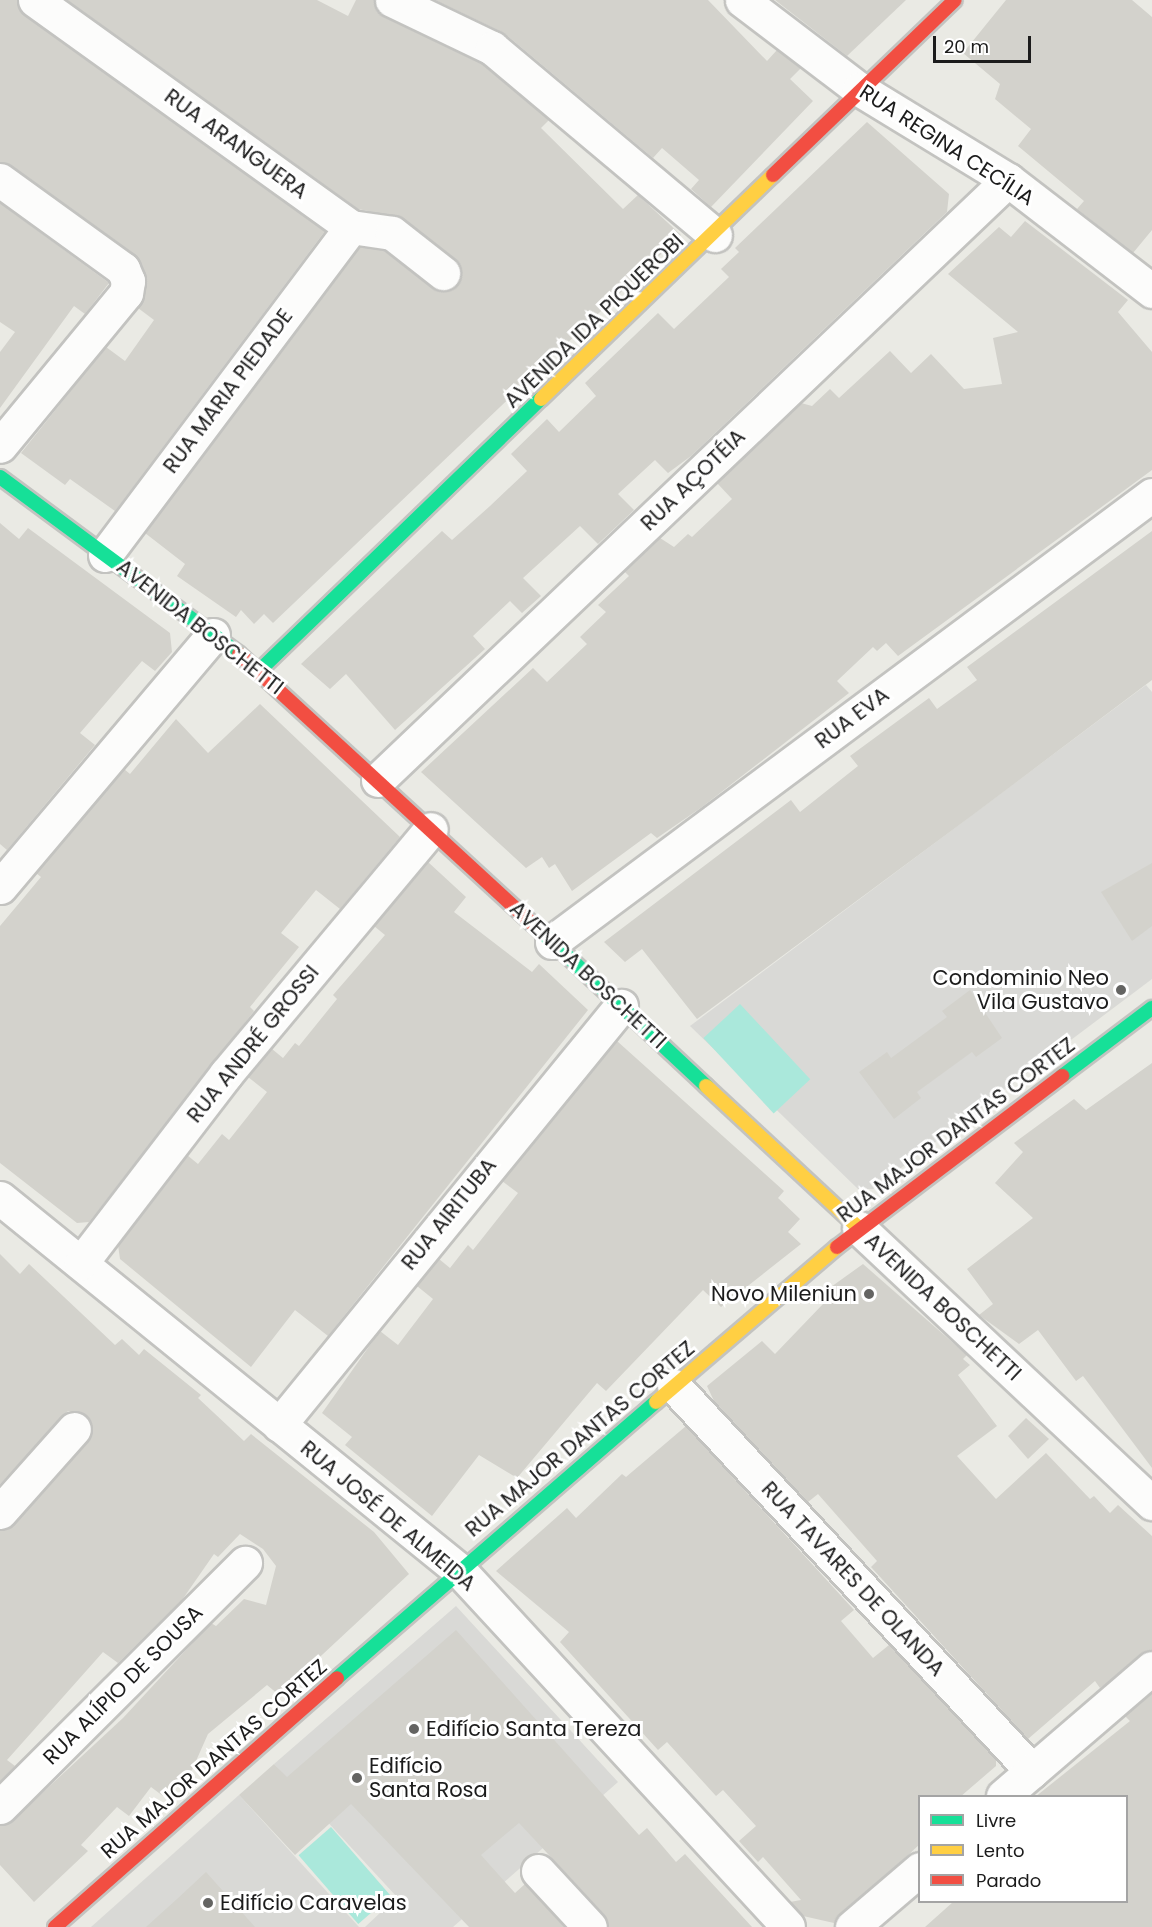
<!DOCTYPE html>
<html>
<head>
<meta charset="utf-8">
<style>
	body { margin:0 }
	#map { position:relative; width:1152px; height:1927px; overflow:hidden; background:#eaeae4; font-family:Poppins,sans-serif }
	div>[style] { position:absolute }
	.residential>* { inset:0; background:#d9d9d6 }
	.pitch>* { inset:0; background:#aae8db; transform-origin:0 0 }
	.building>* { inset:0; background:#d3d2cc }
	.roads { filter:drop-shadow(2px 0 #c3c3c0) drop-shadow(-2px 0 #c3c3c0) drop-shadow(0 2px #c3c3c0) drop-shadow(0 -2px #c3c3c0) }
	.street>* { height:33px; margin:-16.5px; padding:0 16.5px; transform-origin:16.5px; border-radius:16.5px; background:#fcfcfb }
	.fast>* { height:14px; margin:-7px; padding:0 7px; transform-origin:7px; border-radius:7px; background:#16e098 }
	.slow>* { height:14px; margin:-7px; padding:0 7px; transform-origin:7px; border-radius:7px; background:#ffcf43 }
	.jam>* { height:14px; margin:-7px; padding:0 7px; transform-origin:7px; border-radius:7px; background:#f24e42 }
	.dots>* { width:16px; height:16px; translate:-50% -50%; box-sizing:border-box; border:3px solid #fff; border-radius:50% }
	span { translate:-50% -50%; white-space:nowrap; text-align:center; line-height:1.15; -webkit-text-stroke:6px #fff; paint-order:stroke }
	.street-label { font-size:21px; color:#1c1c1c }
	.poi-label { font-size:21px; color:#1c1c1c }
	.right { translate:-100% -50%; text-align:right }
	.left { translate:0 -50%; text-align:left }
	.legend { position:absolute; left:918px; top:1795px; width:210px; height:108px; box-sizing:border-box; background:#fff; border:2px solid #a4a4a4; margin:0; padding:8px 10px; list-style:none; font-size:18px; color:#1c1c1c }
	.legend li { display:flex; align-items:center; gap:12px; height:30px }
	.legend b { width:30px; border:2px solid #a4a4a4 }
	.scale { position:absolute; left:933px; top:36px; width:98px; height:27px; box-sizing:border-box; border:3px solid #1c1c1c; border-top:0; padding-left:8px; font-size:18px; line-height:21px; white-space:nowrap; color:#1c1c1c; -webkit-text-stroke:4px #fff; paint-order:stroke }
</style>
</head>
<body>
<div id="map">
	<div class="residential">
		<i style="clip-path:polygon(1146px 685px,1152px 692px,1152px 979px,873px 1189px,858px 1189px,690px 1026px)"></i>
		<i style="clip-path:polygon(456px 1606px,618px 1782px,453px 1927px,365px 1927px,397px 1897px,274px 1764px)"></i>
		<i style="clip-path:polygon(239px 1795px,359px 1927px,91px 1927px)"></i>
	</div>
	<div class="pitch">
		<i style="left:740px;top:1004px;width:103px;height:50px;rotate:47deg"></i>
		<i style="left:331px;top:1827px;width:91px;height:43px;rotate:49deg"></i>
	</div>
	<div class="building">
		<i style="clip-path:polygon(0 0,17px 0,24px 15px,325px 231px,115px 511px,70px 479px,65px 485px,21px 453px,106px 347px,125px 361px,154px 320px,138px 308px,145px 274px,134px 254px,0 162px)"></i>
		<i style="clip-path:polygon(67px 0,317px 0,348px 16px,356px 0,374px 0,384px 17px,482px 64px,549px 120px,541px 128px,623px 209px,638px 195px,681px 235px,273px 623px,264px 614px,254px 624px,241px 610px,236px 617px,177px 576px,185px 564px,145px 533px,359px 247px,384px 251px,440px 291px,457px 285px,461px 267px,403px 218px,358px 209px)"></i>
		<i style="clip-path:polygon(435px 0,708px 0,767px 61px,777px 50px,801px 68px,790px 79px,813px 101px,711px 207px,691px 189px,699px 180px,662px 148px,653px 158px,504px 33px)"></i>
		<i style="clip-path:polygon(775px 0,906px 0,847px 56px)"></i>
		<i style="clip-path:polygon(1006px 0,1132px 0,1152px 17px,1152px 230px,1133px 253px,1077px 209px,1084px 201px,1018px 146px,1031px 129px,995px 99px,1000px 84px,963px 53px)"></i>
		<i style="clip-path:polygon(867px 122px,949px 194px,947px 212px,691px 456px,668px 473px,655px 460px,618px 494px,634px 510px,598px 544px,580px 526px,523px 578px,541px 596px,522px 613px,510px 601px,473px 636px,485px 649px,395px 730px,346px 674px,330px 689px,301px 664px,442px 531px,452px 540px,490px 506px,527px 471px,511px 454px,547px 419px,559px 432px,596px 396px,585px 383px,658px 313px,674px 329px,729px 277px,721px 269px,739px 252px,735px 248px)"></i>
		<i style="clip-path:polygon(0 203px,109px 283px,85px 314px,74px 306px,0 408px,0 352px,15px 332px,0 322px)"></i>
		<i style="clip-path:polygon(1025px 221px,1128px 300px,1118px 312px,1152px 352px,1152px 470px,898px 656px,886px 643px,877px 651px,873px 647px,837px 681px,849px 693px,702px 807px,657px 838px,651px 833px,572px 891px,555px 864px,549px 868px,542px 857px,526px 868px,421px 772px,533px 668px,547px 682px,587px 644px,580px 637px,606px 612px,598px 605px,629px 576px,624px 571px,660px 538px,674px 547px,688px 534px,692px 537px,732px 499px,717px 483px,801px 403px,812px 406px,830px 389px,839px 398px,890px 351px,911px 373px,931px 354px,964px 389px,1002px 384px,993px 338px,1018px 332px,948px 274px,999px 227px,1011px 237px)"></i>
		<i style="clip-path:polygon(0 523px,19px 539px,28px 528px,170px 633px,172px 652px,155px 671px,142px 661px,80px 733px,95px 745px,7px 850px,0 844px)"></i>
		<i style="clip-path:polygon(1152px 531px,1152px 680px,974px 814px,697px 1019px,642px 949px,625px 962px,604px 942px,791px 800px,800px 812px,858px 766px,850px 756px,929px 698px,937px 709px,977px 680px,967px 667px)"></i>
		<i style="clip-path:polygon(260px 704px,400px 837px,340px 909px,316px 890px,281px 933px,299px 947px,250px 1007px,254px 1011px,89px 1222px,77px 1223px,0 1163px,0 926px,41px 877px,36px 873px,124px 769px,130px 774px,176px 719px,208px 753px)"></i>
		<i style="clip-path:polygon(428px 862px,466px 897px,454px 912px,532px 972px,539px 964px,588px 1010px,328px 1336px,295px 1310px,251px 1367px,120px 1259px,118px 1245px,187px 1155px,198px 1164px,222px 1134px,229px 1140px,267px 1092px,248px 1077px,272px 1049px,283px 1058px,295px 1043px,299px 1046px,337px 999px,333px 995px,385px 935px,374px 926px)"></i>
		<i style="clip-path:polygon(1152px 863px,1152px 926px,1132px 941px,1101px 892px)"></i>
		<i style="clip-path:polygon(970px 990px,1002px 1038px,976px 1057px,972px 1052px,917px 1092px,921px 1098px,894px 1119px,859px 1072px,887px 1052px,891px 1058px,947px 1017px,942px 1011px)"></i>
		<i style="clip-path:polygon(617px 1041px,784px 1191px,778px 1198px,800px 1219px,788px 1232px,801px 1244px,721px 1307px,703px 1290px,606px 1391px,597px 1383px,517px 1478px,479px 1455px,432px 1516px,345px 1445px,352px 1437px,322px 1413px,380px 1331px,398px 1345px,433px 1299px,417px 1286px,439px 1259px,450px 1268px,468px 1245px,473px 1250px,518px 1193px,502px 1181px)"></i>
		<i style="clip-path:polygon(1152px 1063px,1152px 1468px,1083px 1376px,1076px 1381px,1038px 1330px,1019px 1344px,979px 1315px,993px 1304px,967px 1269px,1033px 1218px,995px 1183px,1023px 1152px,1014px 1143px,1074px 1099px,1086px 1110px)"></i>
		<i style="clip-path:polygon(0 1254px,20px 1274px,29px 1264px,115px 1345px,122px 1339px,139px 1355px,144px 1349px,201px 1395px,198px 1398px,244px 1441px,251px 1434px,374px 1532px,409px 1574px,279px 1695px,267px 1685px,208px 1734px,192px 1770px,163px 1796px,151px 1787px,129px 1816px,117px 1807px,81px 1845px,88px 1851px,34px 1902px,0 1865px,0 1825px,13px 1820px,123px 1718px,211px 1623px,216px 1626px,244px 1599px,266px 1605px,276px 1566px,263px 1549px,240px 1534px,218px 1557px,214px 1554px,182px 1600px,118px 1663px,103px 1652px,7px 1760px,15px 1766px,0 1781px,0 1530px,14px 1524px,92px 1432px,86px 1415px,68px 1411px,0 1484px)"></i>
		<i style="clip-path:polygon(863px 1264px,967px 1355px,963px 1359px,970px 1365px,958px 1375px,997px 1426px,957px 1456px,996px 1499px,1046px 1453px,1090px 1499px,1094px 1496px,1110px 1513px,1118px 1505px,1152px 1536px,1152px 1650px,1100px 1688px,1095px 1681px,1028px 1739px,871px 1567px,877px 1561px,818px 1494px,808px 1502px,714px 1401px,707px 1386px,762px 1341px,775px 1354px,823px 1304px,817px 1297px)"></i>
		<i style="clip-path:polygon(1026px 1418px,1049px 1439px,1028px 1459px,1008px 1436px)"></i>
		<i style="clip-path:polygon(686px 1426px,854px 1610px,841px 1621px,873px 1658px,889px 1645px,996px 1760px,996px 1766px,960px 1797px,920px 1797px,920px 1844px,834px 1923px,803px 1916px,790px 1902px,801px 1900px,763px 1857px,758px 1862px,739px 1841px,756px 1826px,723px 1790px,716px 1796px,667px 1742px,658px 1750px,560px 1642px,569px 1632px,496px 1571px,567px 1508px,576px 1518px,622px 1474px,626px 1477px)"></i>
		<i style="clip-path:polygon(456px 1630px,639px 1835px,647px 1828px,676px 1862px,685px 1854px,752px 1927px,608px 1927px,604px 1914px,519px 1823px,481px 1855px,515px 1893px,525px 1884px,564px 1927px,469px 1927px,351px 1804px,295px 1855px,239px 1795px,274px 1764px,287px 1777px)"></i>
		<i style="clip-path:polygon(1152px 1693px,1152px 1927px,925px 1927px,953px 1902px,1126px 1902px,1126px 1797px,1035px 1797px,1130px 1721px,1125px 1716px)"></i>
		<i style="clip-path:polygon(206px 1872px,255px 1927px,146px 1927px,177px 1899px)"></i>
	</div>
	<div class="roads">
		<div class="street">
			<i style="left:35px;top:0;width:389px;rotate:35.7deg"></i>
			<i style="left:351px;top:227px;width:41px;rotate:8.3deg"></i>
			<i style="left:392px;top:233px;width:65px;rotate:38.1deg"></i>
			<i style="left:392px;top:0;width:111px;rotate:25.6deg"></i>
			<i style="left:492px;top:48px;width:291px;rotate:40deg"></i>
			<i style="left:742px;top:0;width:147px;rotate:37.3deg"></i>
			<i style="left:859px;top:89px;width:175px;rotate:31.4deg"></i>
			<i style="left:1008px;top:180px;width:182px;rotate:37.6deg"></i>
			<i style="left:0;top:180px;width:152px;rotate:35.9deg"></i>
			<i style="left:123px;top:269px;width:13px;rotate:67deg"></i>
			<i style="left:128px;top:281px;width:12px;rotate:99deg"></i>
			<i style="left:126px;top:293px;width:198px;rotate:129.5deg"></i>
			<i style="left:105px;top:555px;width:410px;rotate:-53.1deg"></i>
			<i style="left:378px;top:780px;width:870px;rotate:-43.6deg"></i>
			<i style="left:0;top:887px;width:330px;rotate:-49.8deg"></i>
			<i style="left:552px;top:942px;width:748px;rotate:-36.69deg"></i>
			<i style="left:0;top:1198px;width:591px;rotate:39.02deg"></i>
			<i style="left:459px;top:1570px;width:485px;rotate:47.3deg"></i>
			<i style="left:859px;top:1228px;width:402px;rotate:43.2deg"></i>
			<i style="left:81px;top:1263px;width:238px;rotate:-52.5deg"></i>
			<i style="left:226px;top:1074px;width:319px;rotate:-50.1deg"></i>
			<i style="left:674px;top:1386px;width:526px;rotate:47.08deg"></i>
			<i style="left:279px;top:1425px;width:541px;rotate:-50.78deg"></i>
			<i style="left:0;top:1512px;width:111px;rotate:-48.3deg"></i>
			<i style="left:1003px;top:1796px;width:196px;rotate:-40.7deg"></i>
			<i style="left:0;top:1807px;width:346px;rotate:-44.9deg"></i>
			<i style="left:538px;top:1871px;width:76px;rotate:47.1deg"></i>
			<i style="left:852px;top:1927px;width:89px;rotate:-40.5deg"></i>
		</div>
		<div class="fast">
			<i style="left:0;top:477px;width:297px;rotate:36.5deg"></i>
			<i style="left:260px;top:670px;width:390px;rotate:-44deg"></i>
			<i style="left:533px;top:924px;width:237px;rotate:43.1deg"></i>
			<i style="left:1062px;top:1076px;width:113px;rotate:-37.1deg"></i>
			<i style="left:337px;top:1678px;width:422px;rotate:-40.9deg"></i>
		</div>
		<div class="slow">
			<i style="left:541px;top:399px;width:322px;rotate:-44deg"></i>
			<i style="left:706px;top:1086px;width:209px;rotate:42.9deg"></i>
			<i style="left:656px;top:1402px;width:238px;rotate:-40.6deg"></i>
		</div>
		<div class="jam">
			<i style="left:773px;top:175px;width:252px;rotate:-43.9deg"></i>
			<i style="left:239px;top:654px;width:399px;rotate:42.6deg"></i>
			<i style="left:837px;top:1247px;width:283px;rotate:-37.2deg"></i>
			<i style="left:55px;top:1927px;width:376px;rotate:-41.4deg"></i>
		</div>
	</div>
	<div class="dots">
		<i style="left:1121px;top:990px;background:#646462"></i>
		<i style="left:869px;top:1294px;background:#646462"></i>
		<i style="left:414px;top:1729px;background:#646462"></i>
		<i style="left:357px;top:1778px;background:#646462"></i>
		<i style="left:208px;top:1903px;background:#646462"></i>
	</div>
	<div class="street-label">
		<span style="left:236px;top:144px;rotate:36deg">RUA ARANGUERA</span>
		<span style="left:947px;top:145px;rotate:33deg">RUA REGINA CECÍLIA</span>
		<span style="left:594px;top:321px;rotate:-44deg">AVENIDA IDA PIQUEROBI</span>
		<span style="left:228px;top:391px;rotate:-53deg">RUA MARIA PIEDADE</span>
		<span style="left:693px;top:480px;rotate:-44deg">RUA AÇOTÉIA</span>
		<span style="left:200px;top:627px;rotate:38deg">AVENIDA BOSCHETTI</span>
		<span style="left:852px;top:718px;rotate:-37deg">RUA EVA</span>
		<span style="left:588px;top:975px;rotate:43deg">AVENIDA BOSCHETTI</span>
		<span style="left:253px;top:1044px;rotate:-51deg">RUA ANDRÉ GROSSI</span>
		<span style="left:956px;top:1130px;rotate:-37deg">RUA MAJOR DANTAS CORTEZ</span>
		<span style="left:449px;top:1214px;rotate:-51deg">RUA AIRITUBA</span>
		<span style="left:943px;top:1307px;rotate:43deg">AVENIDA BOSCHETTI</span>
		<span style="left:580px;top:1439px;rotate:-40deg">RUA MAJOR DANTAS CORTEZ</span>
		<span style="left:388px;top:1516px;rotate:40deg">RUA JOSÉ DE ALMEIDA</span>
		<span style="left:853px;top:1579px;rotate:47deg">RUA TAVARES DE OLANDA</span>
		<span style="left:123px;top:1685px;rotate:-45deg">RUA ALÍPIO DE SOUSA</span>
		<span style="left:214px;top:1759px;rotate:-41deg">RUA MAJOR DANTAS CORTEZ</span>
	</div>
	<div class="poi-label">
		<span class="right" style="left:1109px;top:990px">Condominio Neo<br>Vila Gustavo</span>
		<span class="right" style="left:857px;top:1294px">Novo Mileniun</span>
		<span class="left" style="left:426px;top:1729px">Edifício Santa Tereza</span>
		<span class="left" style="left:369px;top:1778px">Edifício<br>Santa Rosa</span>
		<span class="left" style="left:220px;top:1903px">Edifício Caravelas</span>
	</div>
	<ul class="legend">
	<li><b style="height:8px;background:#16e098"></b>Livre</li>
	<li><b style="height:8px;background:#ffcf43"></b>Lento</li>
	<li><b style="height:8px;background:#f24e42"></b>Parado</li>
	</ul>
	<div class="scale">20 m</div>
</div>
</body>
</html>
